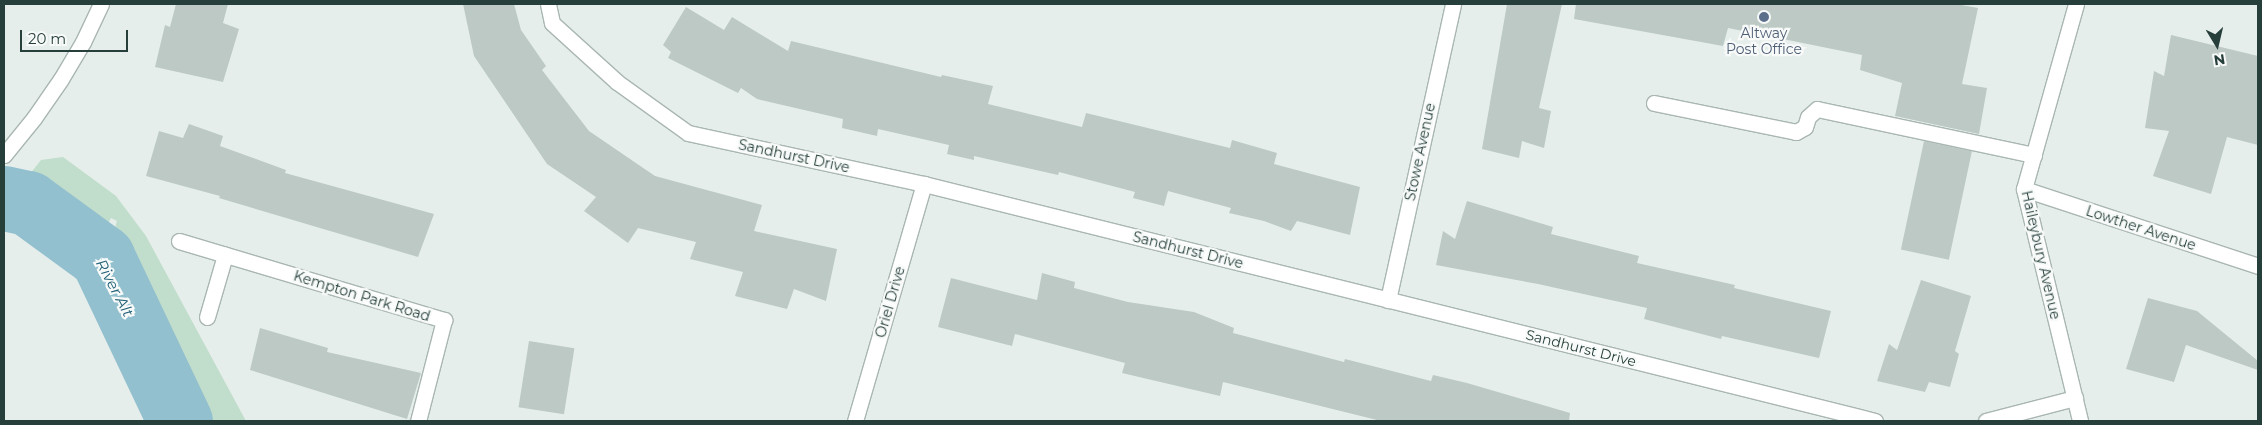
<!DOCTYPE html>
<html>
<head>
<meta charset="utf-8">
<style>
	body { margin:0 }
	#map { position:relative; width:2262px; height:425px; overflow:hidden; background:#e6eeeb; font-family:Montserrat,sans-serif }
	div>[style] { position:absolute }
	.green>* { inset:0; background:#c1ddcb }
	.river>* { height:65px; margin:-32.5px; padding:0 32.5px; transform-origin:32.5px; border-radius:32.5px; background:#93c0cf }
	.building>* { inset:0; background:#bcc9c5; transform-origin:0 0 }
	.roads { filter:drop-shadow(1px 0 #a9b6b3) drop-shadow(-1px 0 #a9b6b3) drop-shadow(0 1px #a9b6b3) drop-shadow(0 -1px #a9b6b3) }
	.minor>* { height:15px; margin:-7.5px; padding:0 7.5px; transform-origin:7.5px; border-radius:7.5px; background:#fff }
	.dots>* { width:14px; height:14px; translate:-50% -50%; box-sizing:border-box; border:2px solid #f7faf9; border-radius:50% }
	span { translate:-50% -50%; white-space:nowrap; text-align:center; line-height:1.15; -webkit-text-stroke:4.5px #f7faf9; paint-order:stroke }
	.service-label { font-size:14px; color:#4e5e75 }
	.street-label { font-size:14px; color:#263f3b }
	.water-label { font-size:15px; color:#236278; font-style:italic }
	.frame { position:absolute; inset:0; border:5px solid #263f3b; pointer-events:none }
	.north { position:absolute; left:2192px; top:20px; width:50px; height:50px; -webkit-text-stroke:4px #f7faf9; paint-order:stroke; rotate:171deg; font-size:14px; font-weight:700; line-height:20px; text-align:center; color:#263f3b }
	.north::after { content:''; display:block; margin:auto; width:18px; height:22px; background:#263f3b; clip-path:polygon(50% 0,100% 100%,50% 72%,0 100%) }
	.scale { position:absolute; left:20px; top:30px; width:108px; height:22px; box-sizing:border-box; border:2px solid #263f3b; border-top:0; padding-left:6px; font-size:15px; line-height:18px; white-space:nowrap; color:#263f3b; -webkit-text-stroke:4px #f7faf9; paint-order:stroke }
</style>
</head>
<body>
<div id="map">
	<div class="green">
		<i style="clip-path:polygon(63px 157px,116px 196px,146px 236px,246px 421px,199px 421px,121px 263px,109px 248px,117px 221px,111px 218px,99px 240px,59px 211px,18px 189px,41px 160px)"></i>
	</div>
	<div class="river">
		<i style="left:4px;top:198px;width:25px;rotate:12deg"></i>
		<i style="left:28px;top:203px;width:92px;rotate:36.1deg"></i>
		<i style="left:102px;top:257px;width:182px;rotate:64.6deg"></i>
	</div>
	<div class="building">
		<i style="clip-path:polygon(176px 4px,228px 4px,223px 23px,239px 29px,223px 82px,155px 67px,165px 25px,170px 27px)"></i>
		<i style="clip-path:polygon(463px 4px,514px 4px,521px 30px,546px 66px,542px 70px,589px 131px,655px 176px,762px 205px,754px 231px,837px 249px,826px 301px,794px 289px,787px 309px,735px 296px,743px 272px,690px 259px,696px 242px,638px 228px,628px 243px,584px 211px,596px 197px,547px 164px,474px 56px)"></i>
		<i style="clip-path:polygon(1507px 4px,1562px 4px,1539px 108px,1551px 111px,1544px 148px,1522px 141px,1519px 158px,1482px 149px)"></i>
		<i style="clip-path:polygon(1576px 4px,1956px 4px,1978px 8px,1962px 84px,1987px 88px,1979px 134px,1895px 116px,1902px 83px,1860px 70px,1862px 55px,1728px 28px,1723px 46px,1574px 19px)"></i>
		<i style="clip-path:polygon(686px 7px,724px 30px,732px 17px,788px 51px,791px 41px,941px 77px,942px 75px,993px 86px,988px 104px,1082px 127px,1086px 113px,1230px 148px,1232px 140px,1277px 153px,1274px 164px,1360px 187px,1350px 235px,1297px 221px,1291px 231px,1264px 221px,1229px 213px,1231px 208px,1168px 191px,1164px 206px,1133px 198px,1135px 192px,1059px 172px,1058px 175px,974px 156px,974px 160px,947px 154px,949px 145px,878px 129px,877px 136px,842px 128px,843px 119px,757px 99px,741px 88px,738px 93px,668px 58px,671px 52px,663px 45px)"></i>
		<i style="clip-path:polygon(2171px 35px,2258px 56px,2258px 145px,2227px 137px,2211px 194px,2153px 176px,2169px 131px,2145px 128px,2154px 71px,2164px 76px)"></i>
		<i style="clip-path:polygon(189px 124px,223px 136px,220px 146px,286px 170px,285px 173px,434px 214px,418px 257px,219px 198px,220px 196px,146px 176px,159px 131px,183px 138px)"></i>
		<i style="left:1924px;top:141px;width:49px;height:111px;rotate:12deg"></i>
		<i style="clip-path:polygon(1467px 201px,1553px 227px,1551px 234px,1639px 256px,1637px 263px,1735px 285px,1734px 288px,1831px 311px,1819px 358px,1722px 336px,1721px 339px,1644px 319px,1647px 308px,1538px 284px,1436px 265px,1443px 231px,1455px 239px)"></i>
		<i style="clip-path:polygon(1042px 273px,1075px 282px,1074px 288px,1128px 302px,1194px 312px,1234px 328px,1233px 333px,1344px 362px,1345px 359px,1431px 381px,1433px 375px,1467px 383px,1570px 413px,1569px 421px,1381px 421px,1223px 382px,1220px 396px,1122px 373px,1125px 363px,1015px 334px,1012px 346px,938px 327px,951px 278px,1037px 300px)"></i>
		<i style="clip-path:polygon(1921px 280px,1971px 296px,1955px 351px,1959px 354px,1950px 387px,1929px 382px,1925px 392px,1877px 381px,1889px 344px,1897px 350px)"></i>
		<i style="clip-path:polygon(2148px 298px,2197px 311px,2258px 361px,2258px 370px,2186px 345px,2174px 382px,2126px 369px)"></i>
		<i style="clip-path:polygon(260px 328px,328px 348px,327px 352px,421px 373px,407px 419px,250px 370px)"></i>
		<i style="left:529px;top:341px;width:46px;height:67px;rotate:9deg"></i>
	</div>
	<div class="roads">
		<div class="minor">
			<i style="left:548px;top:4px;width:19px;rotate:78deg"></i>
			<i style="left:552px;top:23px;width:88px;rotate:42.2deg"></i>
			<i style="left:617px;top:82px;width:87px;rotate:35.7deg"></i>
			<i style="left:688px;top:133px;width:241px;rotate:12.2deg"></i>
			<i style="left:924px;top:184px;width:980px;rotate:13.99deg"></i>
			<i style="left:2076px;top:4px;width:192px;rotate:105.7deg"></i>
			<i style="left:2024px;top:189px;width:239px;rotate:76.4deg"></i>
			<i style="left:1654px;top:103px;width:145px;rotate:11.5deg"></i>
			<i style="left:1796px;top:132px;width:10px;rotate:-29deg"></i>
			<i style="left:1805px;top:127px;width:10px;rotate:-73deg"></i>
			<i style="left:1808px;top:117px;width:12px;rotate:-42deg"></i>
			<i style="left:1817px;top:109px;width:222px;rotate:12deg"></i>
			<i style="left:4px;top:155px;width:48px;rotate:-51deg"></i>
			<i style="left:34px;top:118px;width:47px;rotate:-55.3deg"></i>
			<i style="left:61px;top:79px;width:43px;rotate:-59.3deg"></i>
			<i style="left:83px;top:42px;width:42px;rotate:-64.7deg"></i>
			<i style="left:2024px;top:189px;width:246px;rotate:18.2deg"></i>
			<i style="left:179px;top:241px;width:277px;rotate:16.6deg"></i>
			<i style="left:444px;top:320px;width:104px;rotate:104.4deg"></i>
			<i style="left:1388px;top:300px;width:303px;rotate:-77.6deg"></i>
			<i style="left:207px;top:317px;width:65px;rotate:-73.8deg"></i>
			<i style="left:855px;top:421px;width:247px;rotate:-73.8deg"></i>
			<i style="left:1986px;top:421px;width:92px;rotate:-14.5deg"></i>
		</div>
	</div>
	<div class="dots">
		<i style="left:1764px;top:17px;background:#5c6f8a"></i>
	</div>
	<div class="service-label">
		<span style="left:1764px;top:41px">Altway<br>Post Office</span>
	</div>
	<div class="street-label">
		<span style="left:1420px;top:152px;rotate:-78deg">Stowe Avenue</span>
		<span style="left:794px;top:156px;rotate:12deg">Sandhurst Drive</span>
		<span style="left:2141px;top:228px;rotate:18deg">Lowther Avenue</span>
		<span style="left:1188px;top:250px;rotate:14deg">Sandhurst Drive</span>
		<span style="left:2041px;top:255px;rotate:77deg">Haileybury Avenue</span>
		<span style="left:362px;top:296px;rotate:17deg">Kempton Park Road</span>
		<span style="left:890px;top:302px;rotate:-74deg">Oriel Drive</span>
		<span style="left:1581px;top:348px;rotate:14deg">Sandhurst Drive</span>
	</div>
	<div class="water-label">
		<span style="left:115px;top:288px;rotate:62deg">River Alt</span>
	</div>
	<div class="frame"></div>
	<div class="north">N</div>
	<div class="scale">20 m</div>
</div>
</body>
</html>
